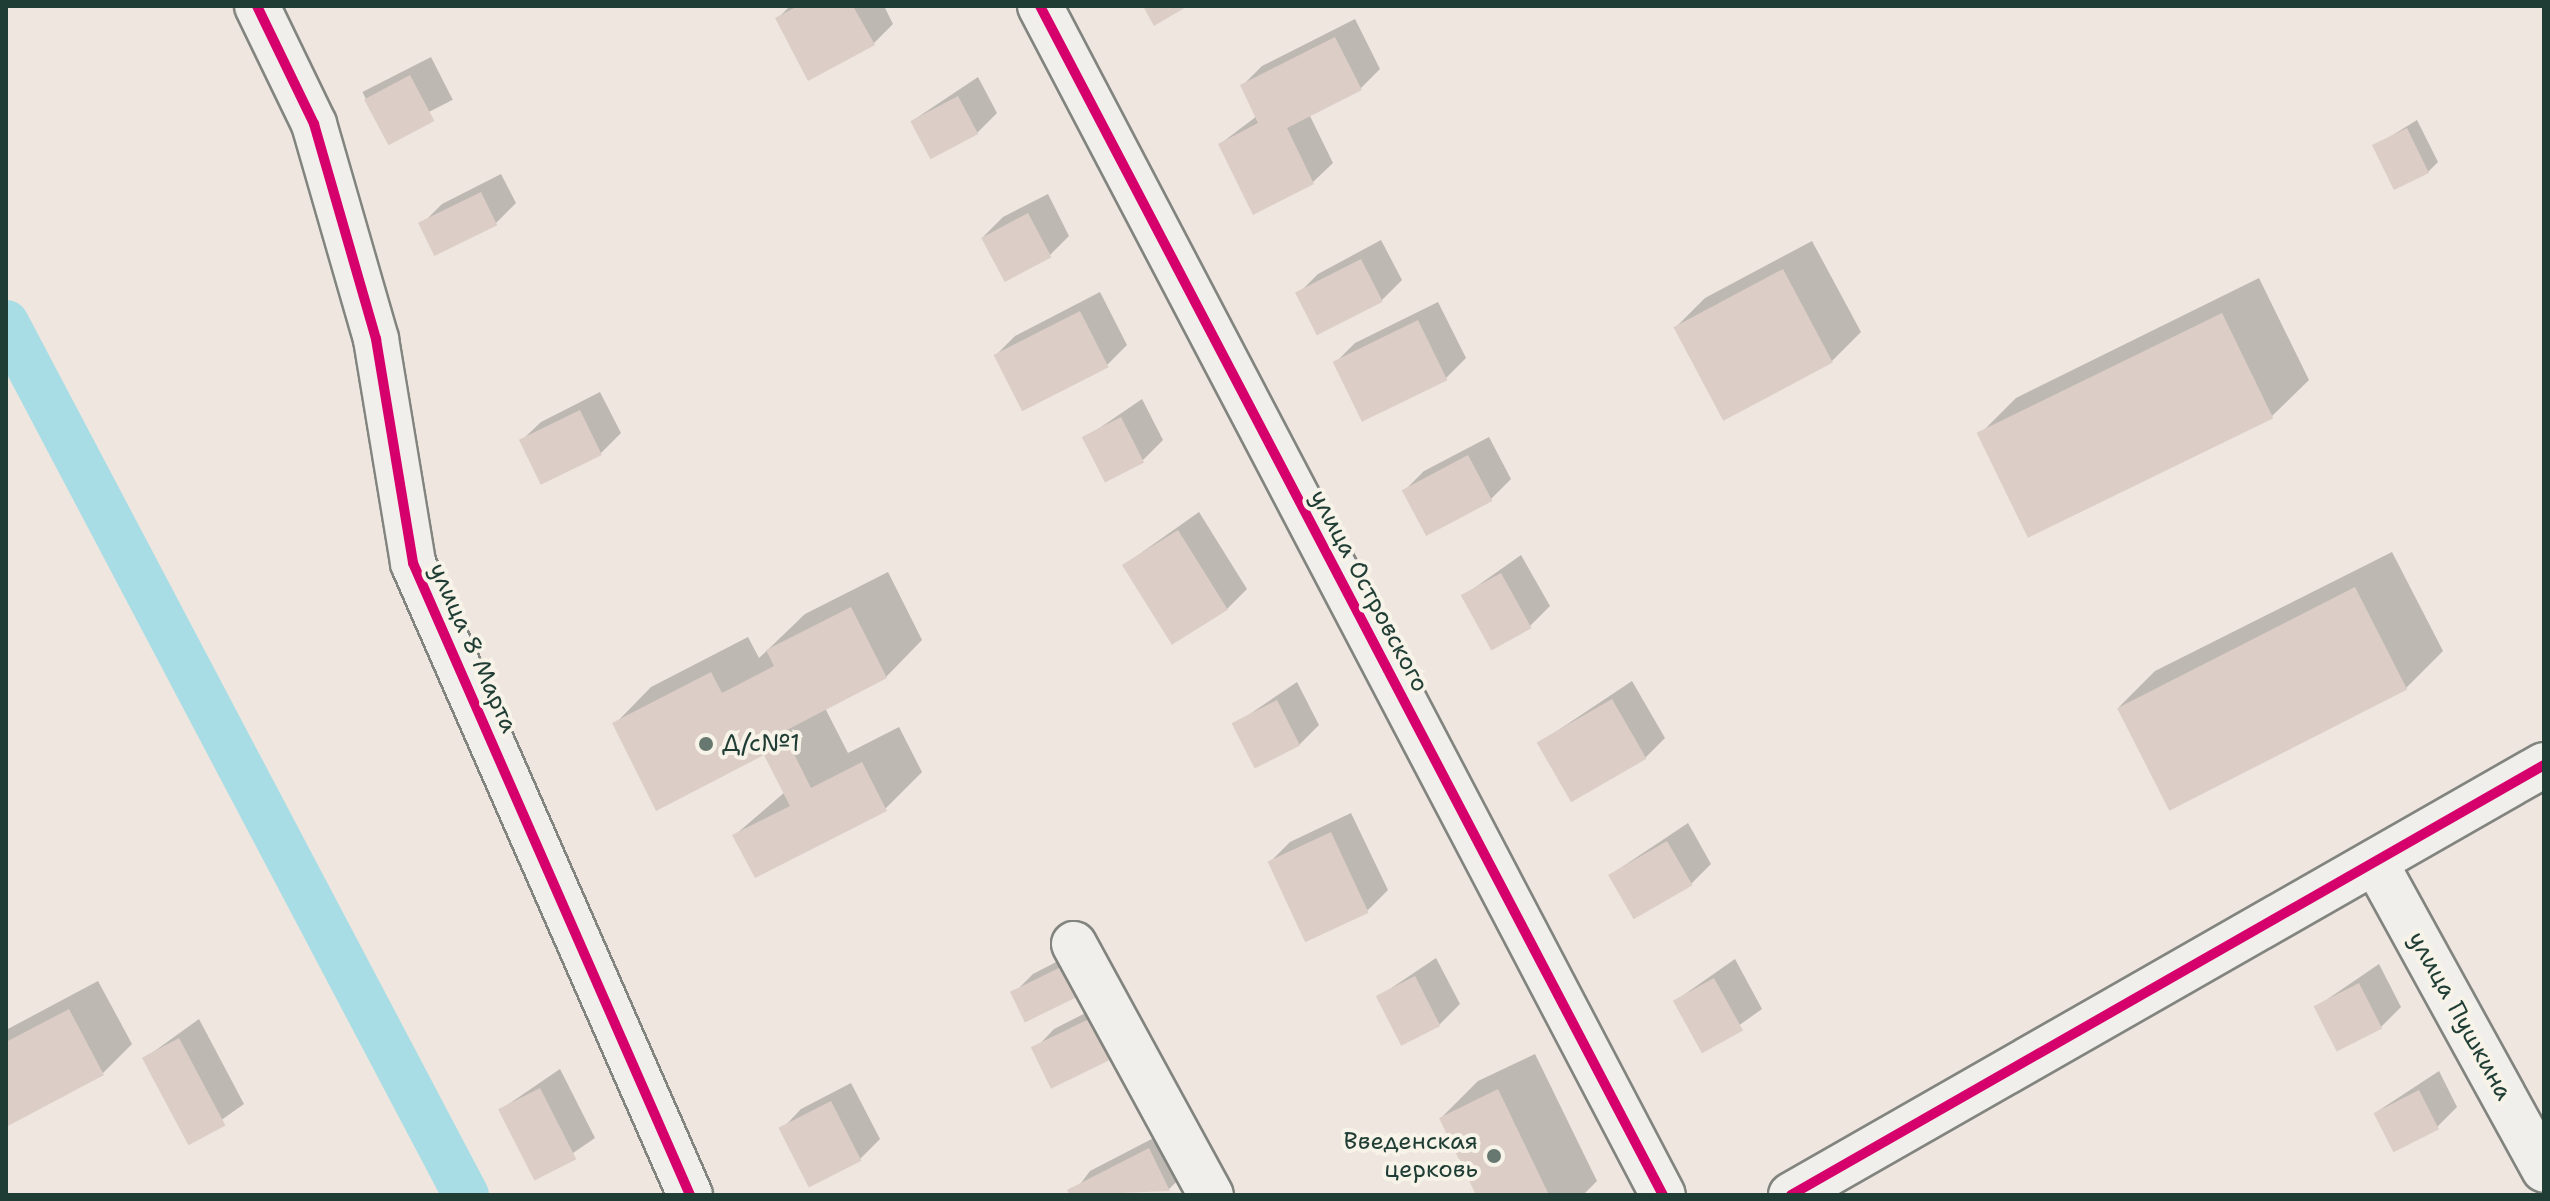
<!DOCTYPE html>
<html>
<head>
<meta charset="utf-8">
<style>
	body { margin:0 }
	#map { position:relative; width:2550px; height:1201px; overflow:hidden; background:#eee6df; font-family:"Shantell Sans",sans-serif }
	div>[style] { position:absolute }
	.shadow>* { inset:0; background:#0003; transform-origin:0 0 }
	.canal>* { height:46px; margin:-23px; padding:0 23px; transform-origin:23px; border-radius:23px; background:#a9dde5 }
	.building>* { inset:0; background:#dccec7; transform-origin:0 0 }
	.roads { filter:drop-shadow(2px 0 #82847f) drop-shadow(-2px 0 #82847f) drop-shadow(0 2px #82847f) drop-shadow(0 -2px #82847f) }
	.minor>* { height:44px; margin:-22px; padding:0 22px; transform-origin:22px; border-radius:22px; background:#f1efeb }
	.tertiary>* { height:44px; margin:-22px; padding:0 22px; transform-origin:22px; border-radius:22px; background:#f1efeb }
	.cycleway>* { height:10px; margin:-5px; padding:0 5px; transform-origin:5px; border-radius:5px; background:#d6006c }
	.dots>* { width:22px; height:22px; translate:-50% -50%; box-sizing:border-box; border:4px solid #f7f3e8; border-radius:50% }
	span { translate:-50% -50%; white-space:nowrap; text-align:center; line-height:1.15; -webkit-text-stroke:8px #f7f3e8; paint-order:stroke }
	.street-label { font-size:24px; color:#1f3d34 }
	.poi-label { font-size:24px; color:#1f3d34 }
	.left { translate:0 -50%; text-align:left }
	.right { translate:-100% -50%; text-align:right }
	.frame { position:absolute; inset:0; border:8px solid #1f3d34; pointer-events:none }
</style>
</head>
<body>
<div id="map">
	<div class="shadow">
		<i style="clip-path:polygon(790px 6px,884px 6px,893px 24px,874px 43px,777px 19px)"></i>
		<i style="clip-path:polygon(1355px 19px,1380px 69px,1360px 89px,1309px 114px,1333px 163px,1313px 182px,1220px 144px,1257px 116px,1242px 86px,1262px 66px)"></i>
		<i style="left:431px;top:57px;width:48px;height:77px;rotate:63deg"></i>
		<i style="clip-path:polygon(978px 77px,997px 113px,977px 133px,912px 121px)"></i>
		<i style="clip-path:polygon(2417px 120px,2438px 162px,2428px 172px,2375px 146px)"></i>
		<i style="clip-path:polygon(501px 174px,516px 203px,496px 223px,422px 224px,442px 204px)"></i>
		<i style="clip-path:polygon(1048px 194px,1069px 236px,1049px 256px,983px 237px,1003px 217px)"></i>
		<i style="clip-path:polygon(1381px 240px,1402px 280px,1382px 300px,1298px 294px,1318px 274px)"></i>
		<i style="clip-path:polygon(1812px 241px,1861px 332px,1832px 361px,1676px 327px,1705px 298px)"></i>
		<i style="clip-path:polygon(2259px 278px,2309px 380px,2272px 416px,2029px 536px,1979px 435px,2016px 398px)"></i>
		<i style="clip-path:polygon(1100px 292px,1127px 345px,1107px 365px,995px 356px,1015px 336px)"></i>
		<i style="clip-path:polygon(1438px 302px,1466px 358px,1446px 378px,1363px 419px,1335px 363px,1355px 343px)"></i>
		<i style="clip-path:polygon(600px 392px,621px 433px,601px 453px,543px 483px,521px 441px,541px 422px)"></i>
		<i style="clip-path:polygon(1142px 399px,1163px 440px,1143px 460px,1085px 438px)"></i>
		<i style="clip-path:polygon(1489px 437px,1511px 479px,1491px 499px,1405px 490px,1424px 471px)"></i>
		<i style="clip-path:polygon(1199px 512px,1247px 589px,1227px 609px,1124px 565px)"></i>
		<i style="clip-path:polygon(2392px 552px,2443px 651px,2406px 688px,2168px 807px,2119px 707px,2155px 671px)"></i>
		<i style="clip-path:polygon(1521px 555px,1550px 606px,1530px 626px,1463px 596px)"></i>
		<i style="clip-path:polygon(888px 572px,922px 640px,886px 677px,825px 708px,848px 753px,899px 727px,922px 772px,885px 809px,735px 835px,785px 792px,765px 753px,615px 724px,651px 687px,748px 637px,759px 658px,805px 614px)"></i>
		<i style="clip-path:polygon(1632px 681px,1665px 738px,1645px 758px,1539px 743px)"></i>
		<i style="clip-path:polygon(1297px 682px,1319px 725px,1299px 745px,1235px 724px)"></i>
		<i style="clip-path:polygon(1351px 813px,1388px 890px,1368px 910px,1270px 862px,1290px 842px)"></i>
		<i style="clip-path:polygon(1688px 823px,1711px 864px,1691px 884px,1610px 875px)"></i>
		<i style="clip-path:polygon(1083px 948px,1097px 976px,1013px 994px,1033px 974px)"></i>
		<i style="clip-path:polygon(1436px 958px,1460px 1004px,1440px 1024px,1378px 997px)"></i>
		<i style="clip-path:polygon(1735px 959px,1762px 1009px,1703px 1051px,1675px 1001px)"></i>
		<i style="clip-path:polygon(2379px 964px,2401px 1007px,2381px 1027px,2316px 1007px)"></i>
		<i style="clip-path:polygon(98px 981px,132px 1044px,103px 1073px,6px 1125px,6px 1030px)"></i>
		<i style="clip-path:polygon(1111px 1000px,1130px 1037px,1110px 1057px,1035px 1049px,1054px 1029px)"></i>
		<i style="clip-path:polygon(199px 1019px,244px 1104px,189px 1143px,145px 1058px)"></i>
		<i style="clip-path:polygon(1535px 1054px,1597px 1181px,1583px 1195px,1478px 1195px,1441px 1118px,1478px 1081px)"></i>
		<i style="clip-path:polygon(560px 1069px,595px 1138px,535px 1179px,500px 1110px)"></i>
		<i style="clip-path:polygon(2439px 1071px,2457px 1107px,2437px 1127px,2375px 1113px)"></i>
		<i style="clip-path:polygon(851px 1083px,880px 1139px,860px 1159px,782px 1129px,801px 1109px)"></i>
		<i style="clip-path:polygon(1169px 1130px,1189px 1170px,1169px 1189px,1072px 1195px,1090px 1171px)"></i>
	</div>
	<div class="canal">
		<i style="left:6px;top:323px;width:986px;rotate:62.19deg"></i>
	</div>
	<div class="building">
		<i style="clip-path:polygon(798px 6px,853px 6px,875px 45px,808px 81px,775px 18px)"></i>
		<i style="clip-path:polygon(1143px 6px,1188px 6px,1154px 26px)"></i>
		<i style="clip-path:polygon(1335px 37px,1362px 90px,1287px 128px,1314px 184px,1253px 215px,1218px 144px,1258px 123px,1240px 85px)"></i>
		<i style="left:410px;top:75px;width:52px;height:52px;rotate:62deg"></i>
		<i style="left:958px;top:96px;width:43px;height:54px;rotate:62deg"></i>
		<i style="left:2407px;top:128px;width:50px;height:39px;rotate:64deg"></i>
		<i style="left:481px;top:192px;width:37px;height:70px;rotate:64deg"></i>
		<i style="left:1028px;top:213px;width:50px;height:53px;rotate:62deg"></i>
		<i style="left:1361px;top:259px;width:48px;height:74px;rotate:63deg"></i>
		<i style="left:1783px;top:269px;width:106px;height:124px;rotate:62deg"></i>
		<i style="left:1080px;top:311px;width:63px;height:97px;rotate:63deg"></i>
		<i style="left:2222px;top:313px;width:117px;height:273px;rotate:64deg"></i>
		<i style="left:1418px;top:320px;width:67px;height:95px;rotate:64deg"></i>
		<i style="left:580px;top:410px;width:50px;height:68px;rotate:64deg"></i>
		<i style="left:1121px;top:417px;width:51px;height:44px;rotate:63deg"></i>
		<i style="left:1468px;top:455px;width:52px;height:75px;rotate:62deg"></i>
		<i style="left:1178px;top:530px;width:94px;height:66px;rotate:58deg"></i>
		<i style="left:1501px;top:573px;width:63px;height:46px;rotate:61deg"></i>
		<i style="left:2355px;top:587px;width:115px;height:267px;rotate:63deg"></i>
		<i style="clip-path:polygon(851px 607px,887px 678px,783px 732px,811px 788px,862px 762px,887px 811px,755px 878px,732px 835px,790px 806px,764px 755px,656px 811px,612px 723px,711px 672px,722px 693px,774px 666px,766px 650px)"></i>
		<i style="left:1612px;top:699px;width:69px;height:87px;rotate:60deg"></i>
		<i style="left:1277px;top:700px;width:51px;height:51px;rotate:63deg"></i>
		<i style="left:1331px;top:832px;width:89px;height:70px;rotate:65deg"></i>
		<i style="left:1667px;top:841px;width:51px;height:68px;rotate:60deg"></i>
		<i style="left:1063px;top:966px;width:34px;height:59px;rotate:64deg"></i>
		<i style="left:1415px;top:976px;width:56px;height:44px;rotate:63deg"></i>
		<i style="left:1714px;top:978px;width:60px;height:47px;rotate:61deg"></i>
		<i style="left:2359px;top:983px;width:51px;height:51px;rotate:63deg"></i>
		<i style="clip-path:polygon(69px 1009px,104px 1075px,6px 1127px,6px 1042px)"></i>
		<i style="left:1091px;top:1018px;width:46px;height:67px;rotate:64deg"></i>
		<i style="left:179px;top:1038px;width:99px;height:42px;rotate:62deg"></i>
		<i style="left:540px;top:1088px;width:80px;height:47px;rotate:63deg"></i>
		<i style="clip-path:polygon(1498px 1089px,1549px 1195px,1476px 1195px,1439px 1118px)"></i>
		<i style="left:2419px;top:1090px;width:44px;height:51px;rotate:63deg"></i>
		<i style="left:831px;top:1101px;width:67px;height:59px;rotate:63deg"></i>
		<i style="clip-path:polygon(1149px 1148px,1170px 1191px,1070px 1195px,1067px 1190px)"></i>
	</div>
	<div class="roads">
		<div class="minor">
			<i style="left:257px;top:6px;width:131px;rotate:64.2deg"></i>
			<i style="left:314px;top:124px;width:224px;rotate:73.9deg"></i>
			<i style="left:376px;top:339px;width:227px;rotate:80.6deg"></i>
			<i style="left:413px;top:563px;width:690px;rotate:66.33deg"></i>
			<i style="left:2375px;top:862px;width:351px;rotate:61.2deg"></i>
			<i style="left:1074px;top:944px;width:286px;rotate:61.4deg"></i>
		</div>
		<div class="tertiary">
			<i style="left:1040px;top:6px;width:1342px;rotate:62.35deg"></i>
			<i style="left:1791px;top:1195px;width:867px;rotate:-29.73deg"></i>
		</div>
	</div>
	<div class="cycleway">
		<i style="left:257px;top:6px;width:131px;rotate:64.2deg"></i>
		<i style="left:314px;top:124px;width:224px;rotate:73.9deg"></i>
		<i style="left:376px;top:339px;width:227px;rotate:80.6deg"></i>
		<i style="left:413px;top:563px;width:690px;rotate:66.33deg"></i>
		<i style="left:1040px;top:6px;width:1342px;rotate:62.35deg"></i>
		<i style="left:1791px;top:1195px;width:867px;rotate:-29.73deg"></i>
	</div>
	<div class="dots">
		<i style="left:706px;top:744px;background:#677870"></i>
		<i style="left:1494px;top:1156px;background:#677870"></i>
	</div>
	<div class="street-label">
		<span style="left:1369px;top:591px;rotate:62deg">улица Островского</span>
		<span style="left:473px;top:648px;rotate:66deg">улица 8 Марта</span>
		<span style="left:2460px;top:1016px;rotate:61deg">улица Пушкина</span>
	</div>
	<div class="poi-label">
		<span class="left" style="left:722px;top:744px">Д/с№1</span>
		<span class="right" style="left:1478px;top:1156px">Введенская<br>церковь</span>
	</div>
	<div class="frame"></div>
</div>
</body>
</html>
